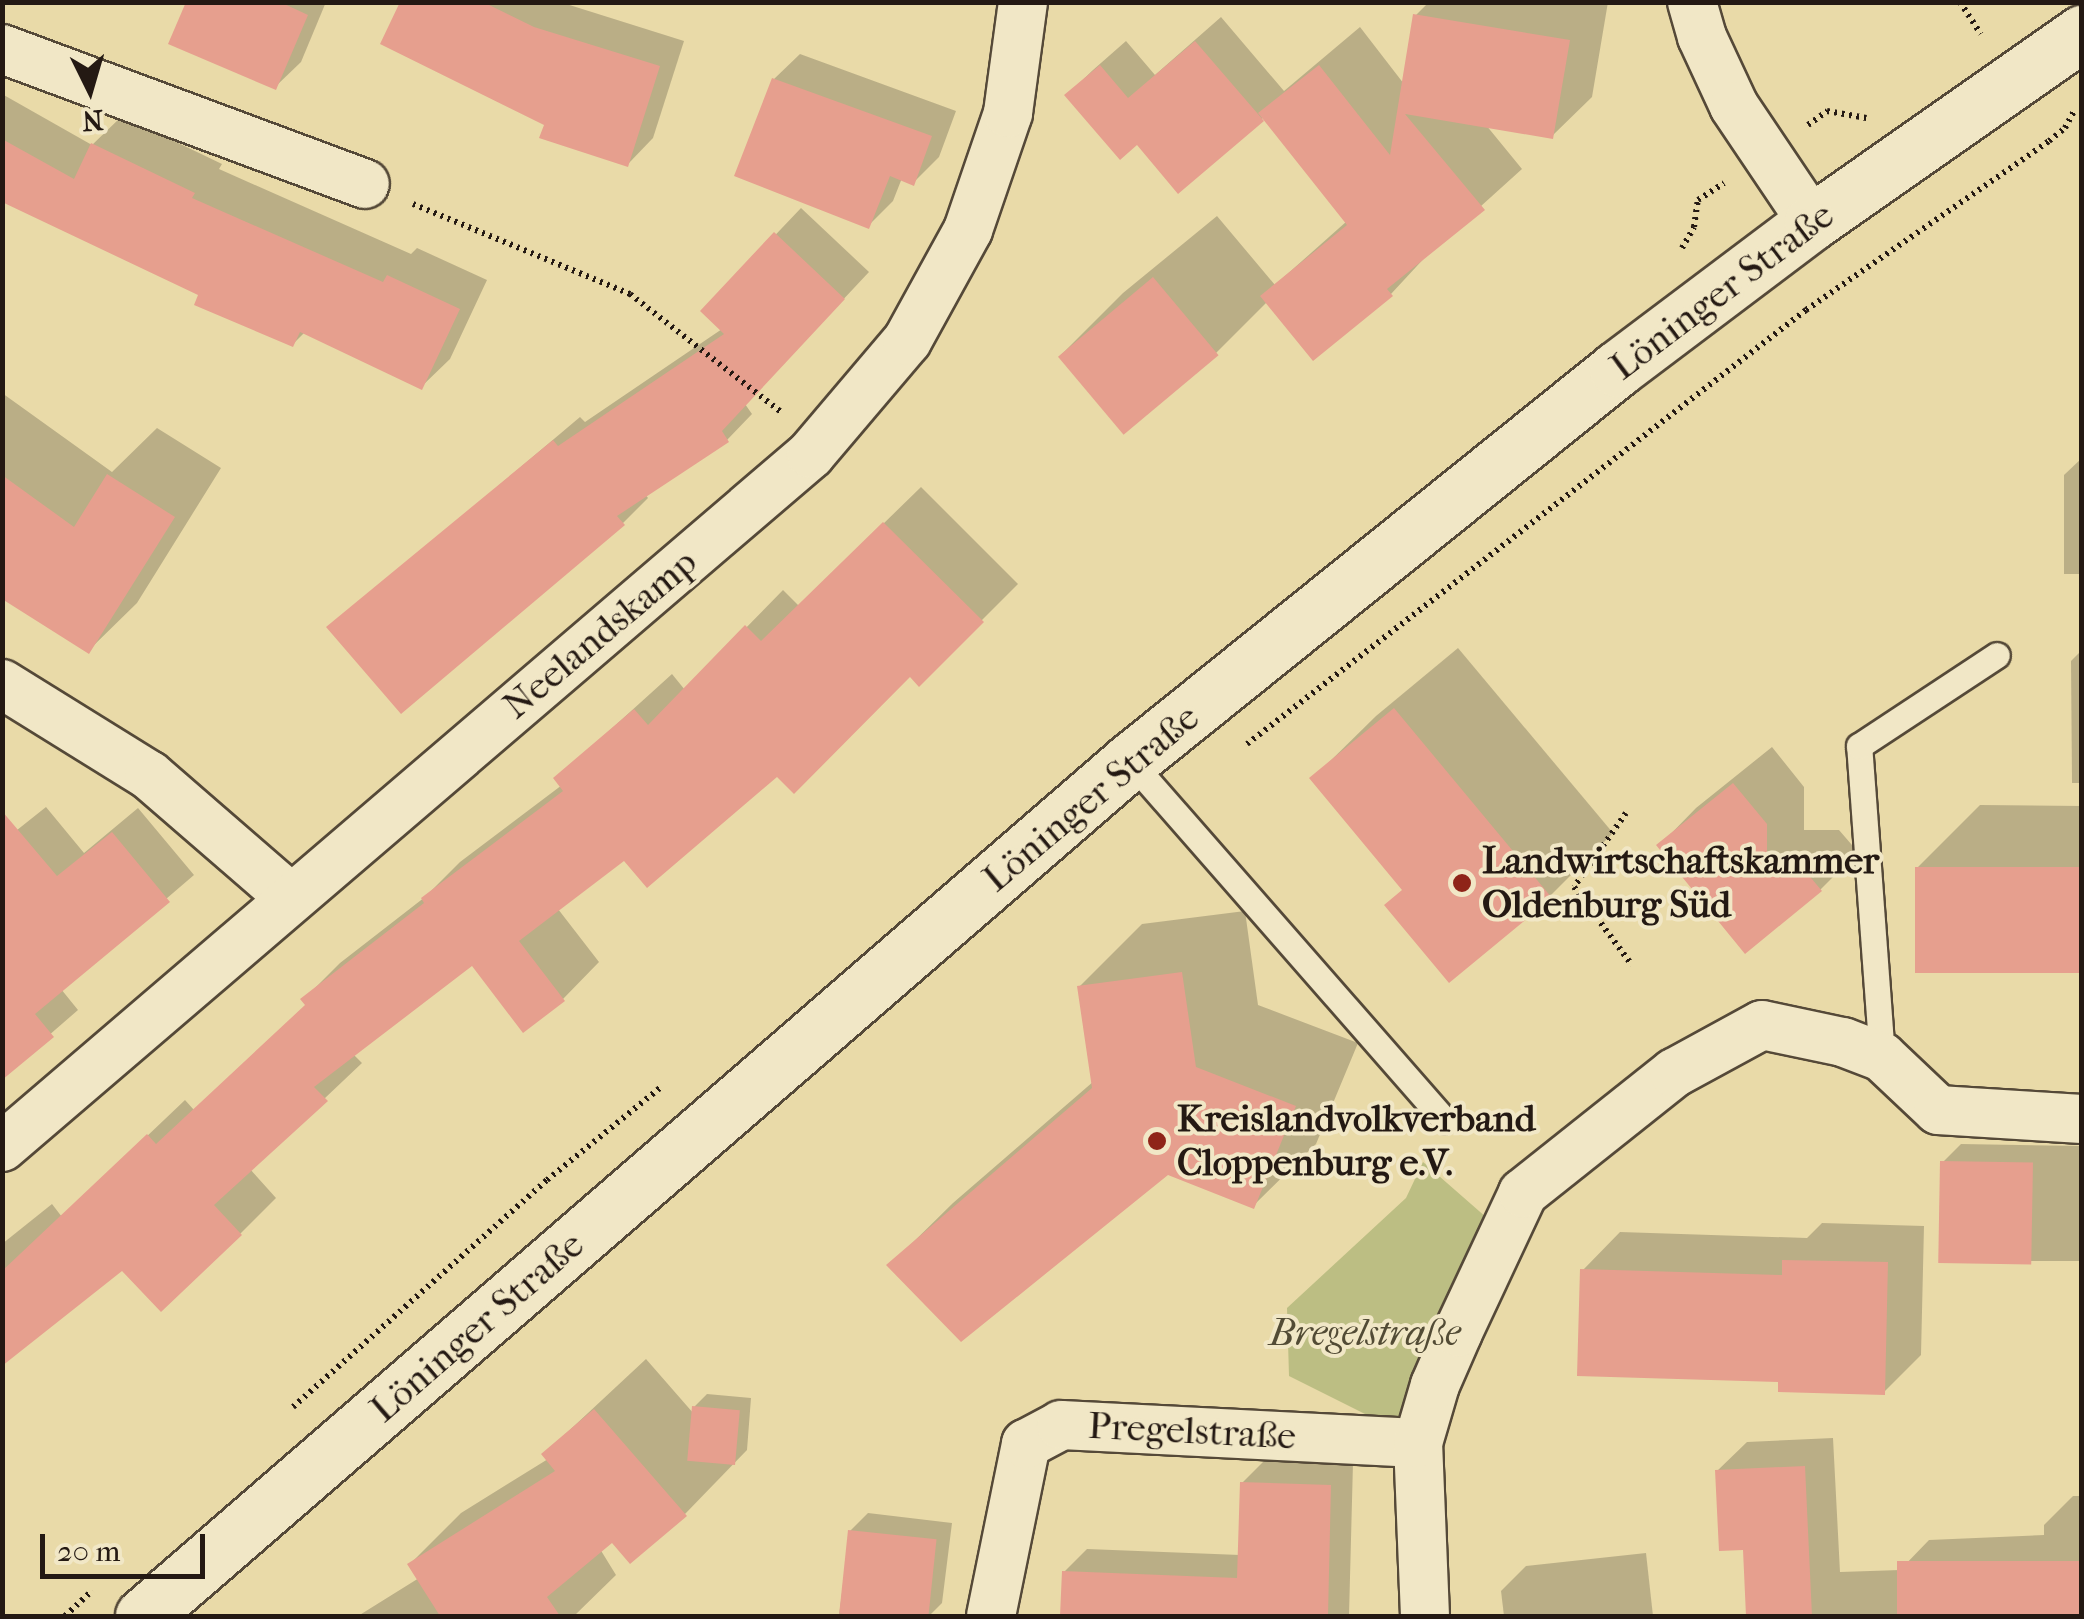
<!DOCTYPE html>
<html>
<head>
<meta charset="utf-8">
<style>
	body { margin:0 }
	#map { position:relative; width:2084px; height:1619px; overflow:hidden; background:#e9daa8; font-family:"IM FELL French Canon",serif }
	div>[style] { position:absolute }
	.green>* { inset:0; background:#bcbe83 }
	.shadow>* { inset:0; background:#0003 }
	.building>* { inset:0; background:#e69f8e; transform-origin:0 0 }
	.path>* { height:6px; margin-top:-3px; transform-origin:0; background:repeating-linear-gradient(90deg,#241913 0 2.5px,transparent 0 7.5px) }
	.roads { filter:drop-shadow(2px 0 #554938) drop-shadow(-2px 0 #554938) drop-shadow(0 2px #554938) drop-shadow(0 -2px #554938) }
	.service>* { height:25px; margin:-12.5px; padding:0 12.5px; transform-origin:12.5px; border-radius:12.5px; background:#f1e7c6 }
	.minor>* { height:48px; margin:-24px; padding:0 24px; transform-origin:24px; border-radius:24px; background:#f1e7c6 }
	.tertiary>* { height:55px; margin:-27.5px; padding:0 27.5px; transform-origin:27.5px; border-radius:27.5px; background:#f1e7c6 }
	.dots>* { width:28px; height:28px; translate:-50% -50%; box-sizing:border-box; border:5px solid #f1e7c6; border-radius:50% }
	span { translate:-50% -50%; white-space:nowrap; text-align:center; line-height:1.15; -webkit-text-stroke:8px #f1e7c6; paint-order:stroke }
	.street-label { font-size:38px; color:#241913 }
	.poi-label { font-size:38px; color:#241913; font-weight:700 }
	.left { translate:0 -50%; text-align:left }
	.park-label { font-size:38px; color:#524b35; font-style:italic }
	.frame { position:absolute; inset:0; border:5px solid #241913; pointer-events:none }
	.north { position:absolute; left:40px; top:40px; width:100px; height:100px; -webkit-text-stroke:8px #f1e7c6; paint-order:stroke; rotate:175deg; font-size:28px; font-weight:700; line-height:40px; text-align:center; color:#241913 }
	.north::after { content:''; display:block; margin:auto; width:35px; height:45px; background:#241913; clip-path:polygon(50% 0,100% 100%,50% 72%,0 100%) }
	.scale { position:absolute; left:40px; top:1534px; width:165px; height:45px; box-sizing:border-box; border:5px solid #241913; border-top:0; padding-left:12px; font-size:30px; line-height:35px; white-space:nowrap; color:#241913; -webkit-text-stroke:8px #f1e7c6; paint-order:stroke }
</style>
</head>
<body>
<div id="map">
	<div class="green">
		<i style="clip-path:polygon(1423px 1162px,1495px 1225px,1397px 1430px,1289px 1376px,1287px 1308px,1406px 1198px)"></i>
	</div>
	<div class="shadow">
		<i style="clip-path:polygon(188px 2px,326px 2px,301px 62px,275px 87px)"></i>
		<i style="clip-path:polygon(403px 2px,560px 2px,684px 41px,653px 138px,628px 164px,547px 123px)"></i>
		<i style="clip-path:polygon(1429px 2px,1608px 2px,1592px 97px,1552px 136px,1486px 125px,1522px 169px,1429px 253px,1391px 294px,1268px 301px,1216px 353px,1060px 356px,1123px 293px,1217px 216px,1275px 285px,1347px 221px,1264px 117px,1179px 190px,1137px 141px,1067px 95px,1093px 70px,1126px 41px,1155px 75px,1221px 17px,1284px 91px,1360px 27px,1404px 84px,1416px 15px)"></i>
		<i style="clip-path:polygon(800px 54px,956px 111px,939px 157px,913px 183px,902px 178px,893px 201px,868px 226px,774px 79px)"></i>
		<i style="clip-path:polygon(2px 94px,92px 145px,122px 116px,222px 164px,219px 169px,411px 254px,417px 248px,487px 280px,450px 359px,421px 387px,305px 332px,293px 344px,201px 294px,2px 199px)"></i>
		<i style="clip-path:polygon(801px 208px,869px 272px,745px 404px,752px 414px,727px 440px,645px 494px,648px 498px,623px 523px,330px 628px,580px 417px,585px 422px,722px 329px,703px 311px)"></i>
		<i style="clip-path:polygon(2px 393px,112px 472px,157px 428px,221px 468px,137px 603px,89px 650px,2px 596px)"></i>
		<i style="clip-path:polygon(2082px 458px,2082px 574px,2064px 574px,2064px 475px)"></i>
		<i style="clip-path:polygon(921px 487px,1018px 584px,919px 683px,910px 674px,777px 774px,625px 858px,558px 909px,599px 962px,563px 999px,472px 962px,353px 1054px,362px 1063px,250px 1169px,276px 1198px,240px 1234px,123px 1268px,2px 1363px,2px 1244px,52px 1204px,62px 1217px,185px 1100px,194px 1110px,307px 1004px,304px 999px,340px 963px,425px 897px,460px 862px,562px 785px,556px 779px,672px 674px,685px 690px,783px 590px,799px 606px)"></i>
		<i style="clip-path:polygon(1458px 648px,1613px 833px,1550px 896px,1404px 888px,1313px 778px,1376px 716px)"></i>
		<i style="clip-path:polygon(2082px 650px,2082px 783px,2072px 783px,2071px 661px)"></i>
		<i style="clip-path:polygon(1772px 747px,1804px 787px,1804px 830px,1839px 830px,1858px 852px,1820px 890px,1659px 846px,1696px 808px)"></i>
		<i style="clip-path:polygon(1980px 805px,2082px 806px,2082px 972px,1917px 868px)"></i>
		<i style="clip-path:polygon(46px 807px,84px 853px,138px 808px,194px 875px,61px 989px,78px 1010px,2px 1076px,7px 838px)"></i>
		<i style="clip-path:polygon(1245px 911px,1258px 1005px,1358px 1043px,1316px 1144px,1253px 1206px,1168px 1172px,890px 1265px,953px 1203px,1094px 1081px,1079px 987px,1142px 924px)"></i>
		<i style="clip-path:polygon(1961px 1144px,2082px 1146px,2082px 1261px,1942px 1261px,1943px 1162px)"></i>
		<i style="clip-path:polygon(1822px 1223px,1924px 1226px,1921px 1355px,1884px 1392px,1781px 1379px,1583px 1270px,1620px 1232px,1807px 1238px)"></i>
		<i style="clip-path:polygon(646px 1359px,694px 1414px,694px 1407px,707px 1394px,751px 1398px,747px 1450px,685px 1514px,612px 1539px,600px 1549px,616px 1575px,574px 1616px,358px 1616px,419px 1578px,410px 1564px,461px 1513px,548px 1459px,544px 1454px)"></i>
		<i style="clip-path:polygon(1833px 1438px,1840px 1572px,1900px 1570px,1929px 1540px,2044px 1535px,2044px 1525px,2073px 1496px,2082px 1496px,2082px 1616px,1748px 1616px,1745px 1547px,1717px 1471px,1747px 1442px)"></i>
		<i style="clip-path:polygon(1265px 1460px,1353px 1463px,1349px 1616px,1062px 1616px,1064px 1572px,1087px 1549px,1240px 1555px,1242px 1483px)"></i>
		<i style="clip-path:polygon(868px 1513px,952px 1523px,942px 1603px,929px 1616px,839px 1616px,850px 1531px)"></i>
		<i style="clip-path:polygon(1646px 1553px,1653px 1616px,1504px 1616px,1501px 1591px,1526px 1566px)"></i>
	</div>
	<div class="building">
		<i style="clip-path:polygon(186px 2px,280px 2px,308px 15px,276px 90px,168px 44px)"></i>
		<i style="clip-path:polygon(400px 2px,483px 2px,534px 27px,660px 66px,628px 167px,539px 138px,544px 125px,380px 44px)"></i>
		<i style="clip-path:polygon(1413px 14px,1570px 40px,1553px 139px,1405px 114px,1485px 210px,1387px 289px,1393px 296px,1313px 361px,1260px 296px,1347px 225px,1258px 113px,1319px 65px,1390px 155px)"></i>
		<i style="clip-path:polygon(1195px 41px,1264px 121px,1178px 194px,1137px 145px,1120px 160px,1064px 95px,1100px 65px,1128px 98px)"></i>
		<i style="clip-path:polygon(772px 78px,932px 136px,914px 186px,890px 176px,869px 229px,734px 176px)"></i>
		<i style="clip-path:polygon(2px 139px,74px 179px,91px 143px,195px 193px,192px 198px,383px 282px,387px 275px,460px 309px,422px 390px,300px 332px,293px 347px,194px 305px,198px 295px,2px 202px)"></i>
		<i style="clip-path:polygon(774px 232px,845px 299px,722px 431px,729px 442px,617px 516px,625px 525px,401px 714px,326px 627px,553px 440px,558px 446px,724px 334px,700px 311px)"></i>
		<i style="left:1153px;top:277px;width:102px;height:124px;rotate:50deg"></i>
		<i style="clip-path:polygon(107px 474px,175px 517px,89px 654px,2px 599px,2px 475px,74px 527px)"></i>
		<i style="clip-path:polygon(883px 522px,984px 622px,919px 687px,910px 677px,794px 794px,777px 777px,647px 888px,624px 861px,519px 941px,565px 1001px,523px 1033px,472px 966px,314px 1087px,328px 1101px,214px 1205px,242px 1235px,161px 1312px,122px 1271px,2px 1366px,2px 1271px,147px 1134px,156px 1144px,305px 1005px,300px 999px,424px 903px,421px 898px,563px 791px,553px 778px,634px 709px,648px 725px,745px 625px,761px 641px)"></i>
		<i style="clip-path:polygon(1394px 708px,1552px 898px,1449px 983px,1384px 905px,1402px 890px,1309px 778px)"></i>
		<i style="clip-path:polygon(1733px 783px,1767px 824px,1767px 866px,1801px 866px,1822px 891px,1745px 954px,1656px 845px)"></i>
		<i style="clip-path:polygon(2px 811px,57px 876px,112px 832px,170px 902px,35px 1014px,54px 1037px,2px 1080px)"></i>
		<i style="left:1915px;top:867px;width:167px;height:106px"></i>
		<i style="clip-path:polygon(1182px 972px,1196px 1067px,1296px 1106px,1254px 1209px,1168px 1175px,961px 1342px,886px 1265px,1092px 1088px,1077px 986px)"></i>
		<i style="left:1940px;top:1161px;width:93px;height:102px;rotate:1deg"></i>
		<i style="clip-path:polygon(1782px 1260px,1888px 1262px,1885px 1395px,1778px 1392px,1778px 1382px,1577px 1376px,1580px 1269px,1782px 1275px)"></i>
		<i style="left:692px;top:1406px;width:48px;height:55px;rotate:5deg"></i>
		<i style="clip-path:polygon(594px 1409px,687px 1516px,630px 1564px,612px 1543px,547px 1597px,560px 1616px,440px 1616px,407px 1564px,555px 1471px,541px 1454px)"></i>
		<i style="clip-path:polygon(1805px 1466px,1812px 1616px,1746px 1616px,1743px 1550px,1719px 1551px,1715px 1470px)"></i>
		<i style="clip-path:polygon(1240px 1482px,1331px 1485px,1328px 1616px,1060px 1616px,1062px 1571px,1237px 1578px)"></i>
		<i style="left:848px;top:1530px;width:89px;height:84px;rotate:6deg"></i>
		<i style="left:2082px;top:1561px;width:55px;height:185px;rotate:90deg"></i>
	</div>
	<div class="path">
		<i style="left:1960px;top:2px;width:38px;rotate:57deg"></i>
		<i style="left:1808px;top:125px;width:24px;rotate:-36deg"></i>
		<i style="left:1827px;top:111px;width:40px;rotate:10deg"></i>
		<i style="left:413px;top:204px;width:235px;rotate:22.5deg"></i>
		<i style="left:630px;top:294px;width:192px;rotate:38deg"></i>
		<i style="left:1682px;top:248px;width:24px;rotate:-60deg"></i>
		<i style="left:1694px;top:227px;width:27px;rotate:-82deg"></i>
		<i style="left:1698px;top:200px;width:31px;rotate:-33deg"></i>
		<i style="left:1247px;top:744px;width:708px;rotate:-37.83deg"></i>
		<i style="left:1806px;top:310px;width:296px;rotate:-34.8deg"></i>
		<i style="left:2049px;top:141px;width:21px;rotate:-39deg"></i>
		<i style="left:2065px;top:128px;width:19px;rotate:-62deg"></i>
		<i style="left:1626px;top:813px;width:90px;rotate:125.1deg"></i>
		<i style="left:1574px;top:887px;width:97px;rotate:53.4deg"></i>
		<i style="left:293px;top:1407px;width:341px;rotate:-41.8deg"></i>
		<i style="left:547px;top:1180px;width:147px;rotate:-39.2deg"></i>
		<i style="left:65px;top:1616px;width:37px;rotate:-43deg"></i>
	</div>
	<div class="roads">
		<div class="service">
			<i style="left:1130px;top:761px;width:477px;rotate:48.8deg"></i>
			<i style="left:1882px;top:1057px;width:312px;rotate:-94.2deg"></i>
			<i style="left:1859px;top:746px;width:165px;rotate:-33.4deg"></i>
		</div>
		<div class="minor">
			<i style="left:1692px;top:2px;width:36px;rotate:74deg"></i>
			<i style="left:1702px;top:37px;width:76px;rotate:65.1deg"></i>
			<i style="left:1734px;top:106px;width:140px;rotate:56.1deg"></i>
			<i style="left:2px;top:49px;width:387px;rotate:20.4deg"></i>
			<i style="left:2px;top:684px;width:173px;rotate:31.8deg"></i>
			<i style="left:149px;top:775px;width:186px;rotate:40.9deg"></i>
			<i style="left:2px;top:1147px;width:1065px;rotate:-40.58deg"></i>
			<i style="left:811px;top:454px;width:148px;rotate:-49.7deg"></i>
			<i style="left:907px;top:341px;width:127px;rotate:-61.2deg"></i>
			<i style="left:968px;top:230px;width:124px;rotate:-71.1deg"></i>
			<i style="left:1008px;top:113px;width:112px;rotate:-82.3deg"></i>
			<i style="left:991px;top:1616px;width:176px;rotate:-78.5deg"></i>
			<i style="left:1026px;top:1444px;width:40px;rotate:-28deg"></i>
			<i style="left:1061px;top:1425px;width:357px;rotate:2.9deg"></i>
			<i style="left:1425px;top:1616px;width:173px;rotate:-92.3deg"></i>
			<i style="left:1418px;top:1443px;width:60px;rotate:-73.7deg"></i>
			<i style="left:1435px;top:1385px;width:58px;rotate:-66.5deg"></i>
			<i style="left:1458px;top:1332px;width:153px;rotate:-64.9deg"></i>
			<i style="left:1523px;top:1193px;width:193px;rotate:-38.5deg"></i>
			<i style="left:1674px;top:1073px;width:100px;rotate:-28.6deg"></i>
			<i style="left:1762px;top:1025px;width:83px;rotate:11.9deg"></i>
			<i style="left:1843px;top:1042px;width:42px;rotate:21deg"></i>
			<i style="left:1882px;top:1057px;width:77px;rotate:43.4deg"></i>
			<i style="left:1938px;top:1110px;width:144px;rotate:3.6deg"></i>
		</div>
		<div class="tertiary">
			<i style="left:143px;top:1616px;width:1306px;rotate:-40.9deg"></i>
			<i style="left:1130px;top:761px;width:625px;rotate:-38.83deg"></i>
			<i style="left:1617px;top:369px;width:244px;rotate:-37deg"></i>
			<i style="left:1812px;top:222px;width:330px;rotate:-35deg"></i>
		</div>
	</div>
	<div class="dots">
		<i style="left:1462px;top:883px;background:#8f2418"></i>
		<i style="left:1157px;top:1141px;background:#8f2418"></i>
	</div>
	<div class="street-label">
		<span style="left:1722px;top:291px;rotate:-37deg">Löninger Straße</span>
		<span style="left:600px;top:634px;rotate:-40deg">Neelandskamp</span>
		<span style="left:1091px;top:798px;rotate:-40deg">Löninger Straße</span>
		<span style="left:477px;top:1327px;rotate:-41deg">Löninger Straße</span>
		<span style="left:1192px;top:1431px;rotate:3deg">Pregelstraße</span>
	</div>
	<div class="poi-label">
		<span class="left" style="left:1482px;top:883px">Landwirtschaftskammer<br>Oldenburg Süd</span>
		<span class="left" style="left:1177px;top:1141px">Kreislandvolkverband<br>Cloppenburg e.V.</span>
	</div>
	<div class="park-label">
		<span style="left:1365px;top:1333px">Bregelstraße</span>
	</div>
	<div class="frame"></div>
	<div class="north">N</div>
	<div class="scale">20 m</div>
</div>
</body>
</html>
